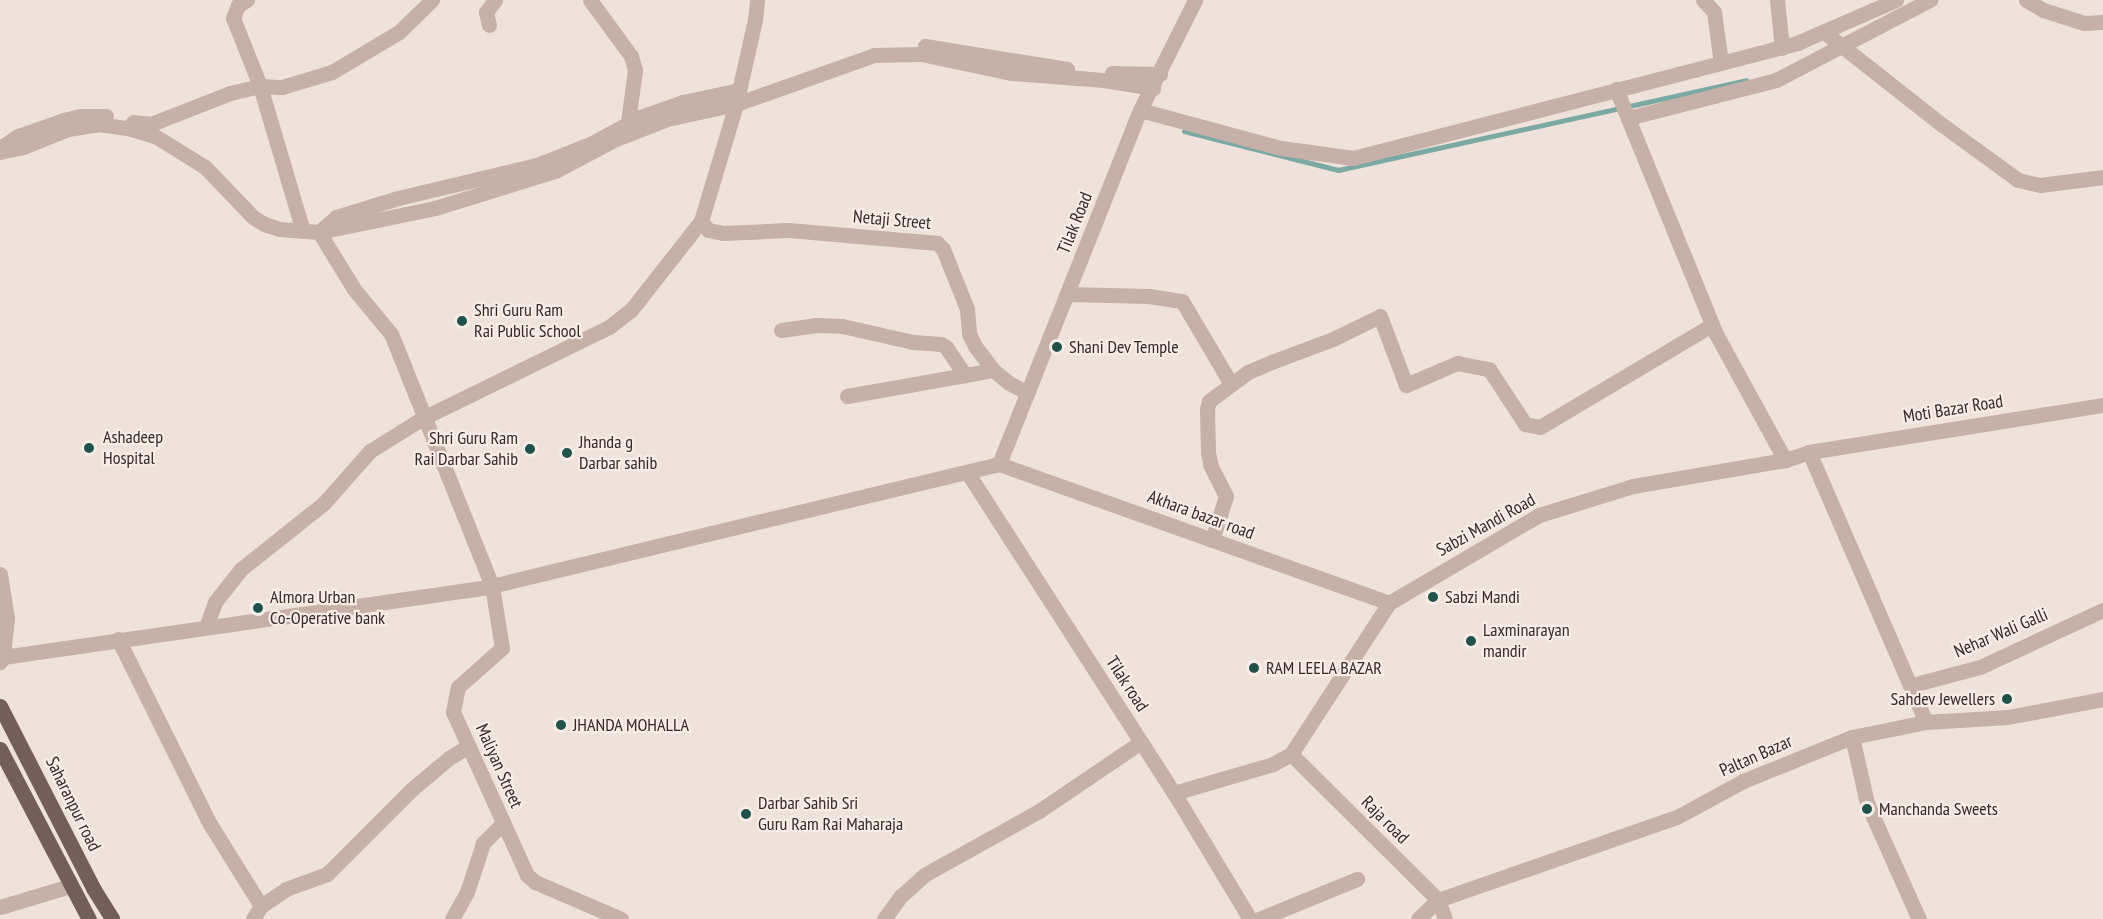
<!DOCTYPE html>
<html>
<head>
<meta charset="utf-8">
<style>
	body { margin:0 }
	#map { position:relative; width:2103px; height:919px; overflow:hidden; background:#efe2da; font-family:"PT Sans Narrow",sans-serif }
	div>[style] { position:absolute }
	.stream>* { height:5px; margin:-2.5px; padding:0 2.5px; transform-origin:2.5px; border-radius:2.5px; background:#7baaa4 }
	.minor>* { height:15px; margin:-7.5px; padding:0 7.5px; transform-origin:7.5px; border-radius:7.5px; background:#c6b0a7 }
	.tertiary>* { height:15px; margin:-7.5px; padding:0 7.5px; transform-origin:7.5px; border-radius:7.5px; background:#c6b0a7 }
	.primary>* { height:15px; margin:-7.5px; padding:0 7.5px; transform-origin:7.5px; border-radius:7.5px; background:#745e59 }
	.dots>* { width:16px; height:16px; translate:-50% -50%; box-sizing:border-box; border:3px solid #f7ece6; border-radius:50% }
	span { translate:-50% -50%; white-space:nowrap; text-align:center; line-height:1.15; -webkit-text-stroke:4.5px #f7ece6; paint-order:stroke }
	.street-label { font-size:18px; color:#332927 }
	.poi-label { font-size:18px; color:#332927 }
	.left { translate:0 -50%; text-align:left }
	.right { translate:-100% -50%; text-align:right }
</style>
</head>
<body>
<div id="map">
	<div class="stream">
		<i style="left:1184px;top:131px;width:159px;rotate:14.2deg"></i>
		<i style="left:1338px;top:170px;width:418px;rotate:-12.4deg"></i>
	</div>
	<div class="minor">
		<i style="left:247px;top:0;width:10px;rotate:151deg"></i>
		<i style="left:238px;top:5px;width:14px;rotate:111deg"></i>
		<i style="left:233px;top:18px;width:73px;rotate:68.3deg"></i>
		<i style="left:260px;top:86px;width:151px;rotate:73.5deg"></i>
		<i style="left:590px;top:0;width:69px;rotate:53.8deg"></i>
		<i style="left:631px;top:56px;width:15px;rotate:74deg"></i>
		<i style="left:635px;top:70px;width:52px;rotate:97.7deg"></i>
		<i style="left:1703px;top:0;width:16px;rotate:47deg"></i>
		<i style="left:1714px;top:12px;width:51px;rotate:82.2deg"></i>
		<i style="left:1777px;top:0;width:48px;rotate:84.1deg"></i>
		<i style="left:2026px;top:0;width:20px;rotate:30deg"></i>
		<i style="left:2043px;top:10px;width:43px;rotate:17.6deg"></i>
		<i style="left:2084px;top:23px;width:19px;rotate:-3deg"></i>
		<i style="left:489px;top:25px;width:13px;rotate:-103deg"></i>
		<i style="left:486px;top:12px;width:15px;rotate:-53deg"></i>
		<i style="left:1824px;top:32px;width:149px;rotate:38.2deg"></i>
		<i style="left:1941px;top:124px;width:95px;rotate:36deg"></i>
		<i style="left:2018px;top:180px;width:23px;rotate:13deg"></i>
		<i style="left:2040px;top:185px;width:64px;rotate:-7.2deg"></i>
		<i style="left:925px;top:46px;width:144px;rotate:9.2deg"></i>
		<i style="left:1112px;top:73px;width:48px;rotate:1.2deg"></i>
		<i style="left:1616px;top:89px;width:265px;rotate:67.8deg"></i>
		<i style="left:1716px;top:334px;width:144px;rotate:61.3deg"></i>
		<i style="left:1140px;top:110px;width:146px;rotate:15.1deg"></i>
		<i style="left:1281px;top:148px;width:73px;rotate:7.9deg"></i>
		<i style="left:1353px;top:158px;width:459px;rotate:-14.5deg"></i>
		<i style="left:1797px;top:43px;width:108px;rotate:-23.5deg"></i>
		<i style="left:1628px;top:118px;width:153px;rotate:-14.4deg"></i>
		<i style="left:1776px;top:80px;width:174px;rotate:-27.5deg"></i>
		<i style="left:133px;top:122px;width:18px;rotate:6deg"></i>
		<i style="left:151px;top:124px;width:85px;rotate:-21.4deg"></i>
		<i style="left:230px;top:93px;width:31px;rotate:-13deg"></i>
		<i style="left:260px;top:86px;width:22px;rotate:3deg"></i>
		<i style="left:282px;top:87px;width:52px;rotate:-16.7deg"></i>
		<i style="left:332px;top:72px;width:78px;rotate:-30.8deg"></i>
		<i style="left:399px;top:32px;width:46px;rotate:-44.1deg"></i>
		<i style="left:0;top:148px;width:22px;rotate:-34deg"></i>
		<i style="left:18px;top:136px;width:49px;rotate:-19.2deg"></i>
		<i style="left:64px;top:120px;width:16px;rotate:-14deg"></i>
		<i style="left:80px;top:116px;width:26px"></i>
		<i style="left:0;top:152px;width:24px;rotate:-12deg"></i>
		<i style="left:23px;top:147px;width:48px;rotate:-21.8deg"></i>
		<i style="left:68px;top:129px;width:30px;rotate:-9deg"></i>
		<i style="left:98px;top:124px;width:30px;rotate:8deg"></i>
		<i style="left:128px;top:128px;width:28px;rotate:17deg"></i>
		<i style="left:155px;top:136px;width:59px;rotate:31.8deg"></i>
		<i style="left:205px;top:167px;width:69px;rotate:46.2deg"></i>
		<i style="left:253px;top:217px;width:13px;rotate:32deg"></i>
		<i style="left:264px;top:224px;width:16px;rotate:18deg"></i>
		<i style="left:279px;top:229px;width:40px;rotate:4.3deg"></i>
		<i style="left:319px;top:232px;width:118px;rotate:-11.7deg"></i>
		<i style="left:435px;top:208px;width:126px;rotate:-17.1deg"></i>
		<i style="left:555px;top:171px;width:69px;rotate:-27.7deg"></i>
		<i style="left:616px;top:139px;width:55px;rotate:-21.4deg"></i>
		<i style="left:667px;top:119px;width:71px;rotate:-12.3deg"></i>
		<i style="left:736px;top:104px;width:146px;rotate:-19.5deg"></i>
		<i style="left:874px;top:55px;width:47px;rotate:-1.2deg"></i>
		<i style="left:921px;top:54px;width:92px;rotate:11.9deg"></i>
		<i style="left:1011px;top:73px;width:93px;rotate:4.3deg"></i>
		<i style="left:1104px;top:80px;width:50px;rotate:9.3deg"></i>
		<i style="left:701px;top:221px;width:11px;rotate:52deg"></i>
		<i style="left:708px;top:230px;width:15px;rotate:11deg"></i>
		<i style="left:723px;top:233px;width:66px;rotate:-2.6deg"></i>
		<i style="left:789px;top:230px;width:149px;rotate:5deg"></i>
		<i style="left:937px;top:243px;width:8px;rotate:45deg"></i>
		<i style="left:943px;top:249px;width:65px;rotate:68.2deg"></i>
		<i style="left:967px;top:309px;width:25px;rotate:85deg"></i>
		<i style="left:969px;top:334px;width:13px;rotate:63deg"></i>
		<i style="left:975px;top:346px;width:30px;rotate:53deg"></i>
		<i style="left:993px;top:370px;width:21px;rotate:39deg"></i>
		<i style="left:1009px;top:383px;width:21px;rotate:28deg"></i>
		<i style="left:1067px;top:294px;width:82px;rotate:1.4deg"></i>
		<i style="left:1149px;top:296px;width:33px;rotate:9deg"></i>
		<i style="left:1182px;top:301px;width:96px;rotate:59.4deg"></i>
		<i style="left:781px;top:330px;width:36px;rotate:-8deg"></i>
		<i style="left:817px;top:325px;width:25px;rotate:2deg"></i>
		<i style="left:842px;top:326px;width:73px;rotate:12.7deg"></i>
		<i style="left:913px;top:342px;width:28px;rotate:4deg"></i>
		<i style="left:941px;top:344px;width:6px;rotate:31deg"></i>
		<i style="left:946px;top:347px;width:34px;rotate:56deg"></i>
		<i style="left:847px;top:396px;width:148px;rotate:-10.1deg"></i>
		<i style="left:1809px;top:452px;width:294px;rotate:66.6deg"></i>
		<i style="left:999px;top:464px;width:381px;rotate:-68.3deg"></i>
		<i style="left:1140px;top:110px;width:123px;rotate:-63.4deg"></i>
		<i style="left:999px;top:464px;width:414px;rotate:19.6deg"></i>
		<i style="left:967px;top:472px;width:382px;rotate:57.2deg"></i>
		<i style="left:1174px;top:793px;width:147px;rotate:58.9deg"></i>
		<i style="left:1212px;top:540px;width:46px;rotate:-72.3deg"></i>
		<i style="left:1226px;top:496px;width:34px;rotate:-117deg"></i>
		<i style="left:1211px;top:466px;width:13px;rotate:-103deg"></i>
		<i style="left:1208px;top:453px;width:44px;rotate:-91.3deg"></i>
		<i style="left:1207px;top:409px;width:8px;rotate:-76deg"></i>
		<i style="left:1209px;top:401px;width:49px;rotate:-36.6deg"></i>
		<i style="left:1248px;top:372px;width:28px;rotate:-23deg"></i>
		<i style="left:1274px;top:361px;width:63px;rotate:-20.4deg"></i>
		<i style="left:1333px;top:339px;width:52px;rotate:-26.1deg"></i>
		<i style="left:1380px;top:316px;width:74px;rotate:69.4deg"></i>
		<i style="left:1406px;top:385px;width:56px;rotate:-23.3deg"></i>
		<i style="left:1457px;top:363px;width:33px;rotate:11deg"></i>
		<i style="left:1489px;top:369px;width:66px;rotate:56.8deg"></i>
		<i style="left:1525px;top:424px;width:15px;rotate:11deg"></i>
		<i style="left:1540px;top:427px;width:200px;rotate:-30.7deg"></i>
		<i style="left:206px;top:627px;width:27px;rotate:-70deg"></i>
		<i style="left:215px;top:602px;width:42px;rotate:-51.8deg"></i>
		<i style="left:241px;top:569px;width:106px;rotate:-38.5deg"></i>
		<i style="left:324px;top:503px;width:69px;rotate:-48.5deg"></i>
		<i style="left:370px;top:451px;width:62px;rotate:-31.9deg"></i>
		<i style="left:423px;top:418px;width:207px;rotate:-26.1deg"></i>
		<i style="left:609px;top:327px;width:28px;rotate:-38deg"></i>
		<i style="left:631px;top:310px;width:113px;rotate:-51.8deg"></i>
		<i style="left:701px;top:221px;width:122px;rotate:-73.3deg"></i>
		<i style="left:736px;top:104px;width:86px;rotate:-77.3deg"></i>
		<i style="left:755px;top:20px;width:20px;rotate:-84deg"></i>
		<i style="left:118px;top:639px;width:207px;rotate:63.6deg"></i>
		<i style="left:210px;top:824px;width:97px;rotate:58.1deg"></i>
		<i style="left:261px;top:906px;width:15px;rotate:122deg"></i>
		<i style="left:3px;top:657px;width:489px;rotate:-8.2deg"></i>
		<i style="left:487px;top:587px;width:527px;rotate:-13.51deg"></i>
		<i style="left:1912px;top:685px;width:70px;rotate:-14.8deg"></i>
		<i style="left:1980px;top:667px;width:136px;rotate:-24.9deg"></i>
		<i style="left:1852px;top:737px;width:68px;rotate:77.2deg"></i>
		<i style="left:1867px;top:803px;width:127px;rotate:65.9deg"></i>
		<i style="left:1291px;top:754px;width:207px;rotate:44.8deg"></i>
		<i style="left:1438px;top:900px;width:20px;rotate:70deg"></i>
		<i style="left:1174px;top:793px;width:103px;rotate:-16.3deg"></i>
		<i style="left:1273px;top:764px;width:21px;rotate:-29deg"></i>
		<i style="left:1291px;top:754px;width:180px;rotate:-57deg"></i>
		<i style="left:1389px;top:603px;width:174px;rotate:-30.4deg"></i>
		<i style="left:1539px;top:515px;width:98px;rotate:-17.1deg"></i>
		<i style="left:1633px;top:486px;width:154px;rotate:-9.7deg"></i>
		<i style="left:1785px;top:460px;width:25px;rotate:-18deg"></i>
		<i style="left:1809px;top:452px;width:298px;rotate:-9.1deg"></i>
		<i style="left:261px;top:906px;width:30px;rotate:-34deg"></i>
		<i style="left:286px;top:889px;width:44px;rotate:-20.1deg"></i>
		<i style="left:327px;top:874px;width:120px;rotate:-45deg"></i>
		<i style="left:412px;top:789px;width:48px;rotate:-40deg"></i>
		<i style="left:449px;top:758px;width:23px;rotate:-31deg"></i>
		<i style="left:0;top:907px;width:73px;rotate:-16.7deg"></i>
		<i style="left:452px;top:919px;width:31px;rotate:-61deg"></i>
		<i style="left:467px;top:892px;width:52px;rotate:-71.9deg"></i>
		<i style="left:483px;top:843px;width:28px;rotate:-45deg"></i>
		<i style="left:621px;top:919px;width:94px;rotate:-156.7deg"></i>
		<i style="left:535px;top:882px;width:11px;rotate:-139deg"></i>
		<i style="left:527px;top:875px;width:179px;rotate:-114.4deg"></i>
		<i style="left:453px;top:712px;width:25px;rotate:-79deg"></i>
		<i style="left:458px;top:687px;width:59px;rotate:-41.6deg"></i>
		<i style="left:502px;top:648px;width:63px;rotate:-99.2deg"></i>
		<i style="left:492px;top:586px;width:271px;rotate:-111.8deg"></i>
		<i style="left:391px;top:334px;width:58px;rotate:-129.4deg"></i>
		<i style="left:354px;top:289px;width:67px;rotate:-121.6deg"></i>
		<i style="left:319px;top:232px;width:23px;rotate:-41deg"></i>
		<i style="left:336px;top:217px;width:65px;rotate:-17deg"></i>
		<i style="left:398px;top:198px;width:143px;rotate:-13.4deg"></i>
		<i style="left:537px;top:165px;width:59px;rotate:-21.8deg"></i>
		<i style="left:592px;top:143px;width:55px;rotate:-28.4deg"></i>
		<i style="left:640px;top:117px;width:46px;rotate:-19.2deg"></i>
		<i style="left:683px;top:102px;width:57px;rotate:-12.1deg"></i>
		<i style="left:884px;top:919px;width:29px;rotate:-54deg"></i>
		<i style="left:901px;top:896px;width:31px;rotate:-42deg"></i>
		<i style="left:924px;top:875px;width:132px;rotate:-29.1deg"></i>
		<i style="left:1039px;top:811px;width:123px;rotate:-34.1deg"></i>
		<i style="left:1259px;top:919px;width:106px;rotate:-22.2deg"></i>
		<i style="left:1418px;top:919px;width:28px;rotate:-44deg"></i>
		<i style="left:1438px;top:900px;width:253px;rotate:-19.2deg"></i>
		<i style="left:1677px;top:817px;width:75px;rotate:-28.6deg"></i>
		<i style="left:1743px;top:781px;width:118px;rotate:-22deg"></i>
		<i style="left:1852px;top:737px;width:76px;rotate:-11.5deg"></i>
		<i style="left:1926px;top:722px;width:82px;rotate:-3.5deg"></i>
		<i style="left:2008px;top:717px;width:97px;rotate:-10.7deg"></i>
	</div>
	<div class="tertiary">
		<i style="left:0;top:574px;width:45px;rotate:81deg"></i>
		<i style="left:7px;top:618px;width:39px;rotate:96deg"></i>
		<i style="left:3px;top:657px;width:6px;rotate:121deg"></i>
	</div>
	<div class="primary">
		<i style="left:0;top:706px;width:204px;rotate:62.9deg"></i>
		<i style="left:93px;top:888px;width:36px;rotate:58deg"></i>
		<i style="left:0;top:749px;width:192px;rotate:62.4deg"></i>
	</div>
	<div class="dots">
		<i style="left:462px;top:321px;background:#20524c"></i>
		<i style="left:1057px;top:347px;background:#20524c"></i>
		<i style="left:89px;top:448px;background:#20524c"></i>
		<i style="left:530px;top:449px;background:#20524c"></i>
		<i style="left:567px;top:453px;background:#20524c"></i>
		<i style="left:1433px;top:597px;background:#20524c"></i>
		<i style="left:258px;top:608px;background:#20524c"></i>
		<i style="left:1471px;top:641px;background:#20524c"></i>
		<i style="left:1254px;top:668px;background:#20524c"></i>
		<i style="left:2007px;top:699px;background:#20524c"></i>
		<i style="left:561px;top:725px;background:#20524c"></i>
		<i style="left:1867px;top:809px;background:#20524c"></i>
		<i style="left:746px;top:814px;background:#20524c"></i>
	</div>
	<div class="street-label">
		<span style="left:892px;top:220px;rotate:5deg">Netaji Street</span>
		<span style="left:1075px;top:223px;rotate:-68deg">Tilak Road</span>
		<span style="left:1953px;top:409px;rotate:-9deg">Moti Bazar Road</span>
		<span style="left:1201px;top:515px;rotate:20deg">Akhara bazar road</span>
		<span style="left:1486px;top:525px;rotate:-29deg">Sabzi Mandi Road</span>
		<span style="left:2001px;top:633px;rotate:-23deg">Nehar Wali Galli</span>
		<span style="left:1127px;top:684px;rotate:57deg">Tilak road</span>
		<span style="left:1756px;top:756px;rotate:-24deg">Paltan Bazar</span>
		<span style="left:499px;top:766px;rotate:66deg">Maliyan Street</span>
		<span style="left:73px;top:804px;rotate:64deg">Saharanpur road</span>
		<span style="left:1385px;top:820px;rotate:45deg">Raja road</span>
	</div>
	<div class="poi-label">
		<span class="left" style="left:474px;top:321px">Shri Guru Ram<br>Rai Public School</span>
		<span class="left" style="left:1069px;top:347px">Shani Dev Temple</span>
		<span class="left" style="left:103px;top:448px">Ashadeep<br>Hospital</span>
		<span class="right" style="left:518px;top:449px">Shri Guru Ram<br>Rai Darbar Sahib</span>
		<span class="left" style="left:579px;top:453px">Jhanda g<br>Darbar sahib</span>
		<span class="left" style="left:1445px;top:597px">Sabzi Mandi</span>
		<span class="left" style="left:270px;top:608px">Almora Urban<br>Co-Operative bank</span>
		<span class="left" style="left:1483px;top:641px">Laxminarayan<br>mandir</span>
		<span class="left" style="left:1266px;top:668px">RAM LEELA BAZAR</span>
		<span class="right" style="left:1995px;top:699px">Sahdev Jewellers</span>
		<span class="left" style="left:573px;top:725px">JHANDA MOHALLA</span>
		<span class="left" style="left:758px;top:814px">Darbar Sahib Sri<br>Guru Ram Rai Maharaja</span>
		<span class="left" style="left:1879px;top:809px">Manchanda Sweets</span>
	</div>
</div>
</body>
</html>
